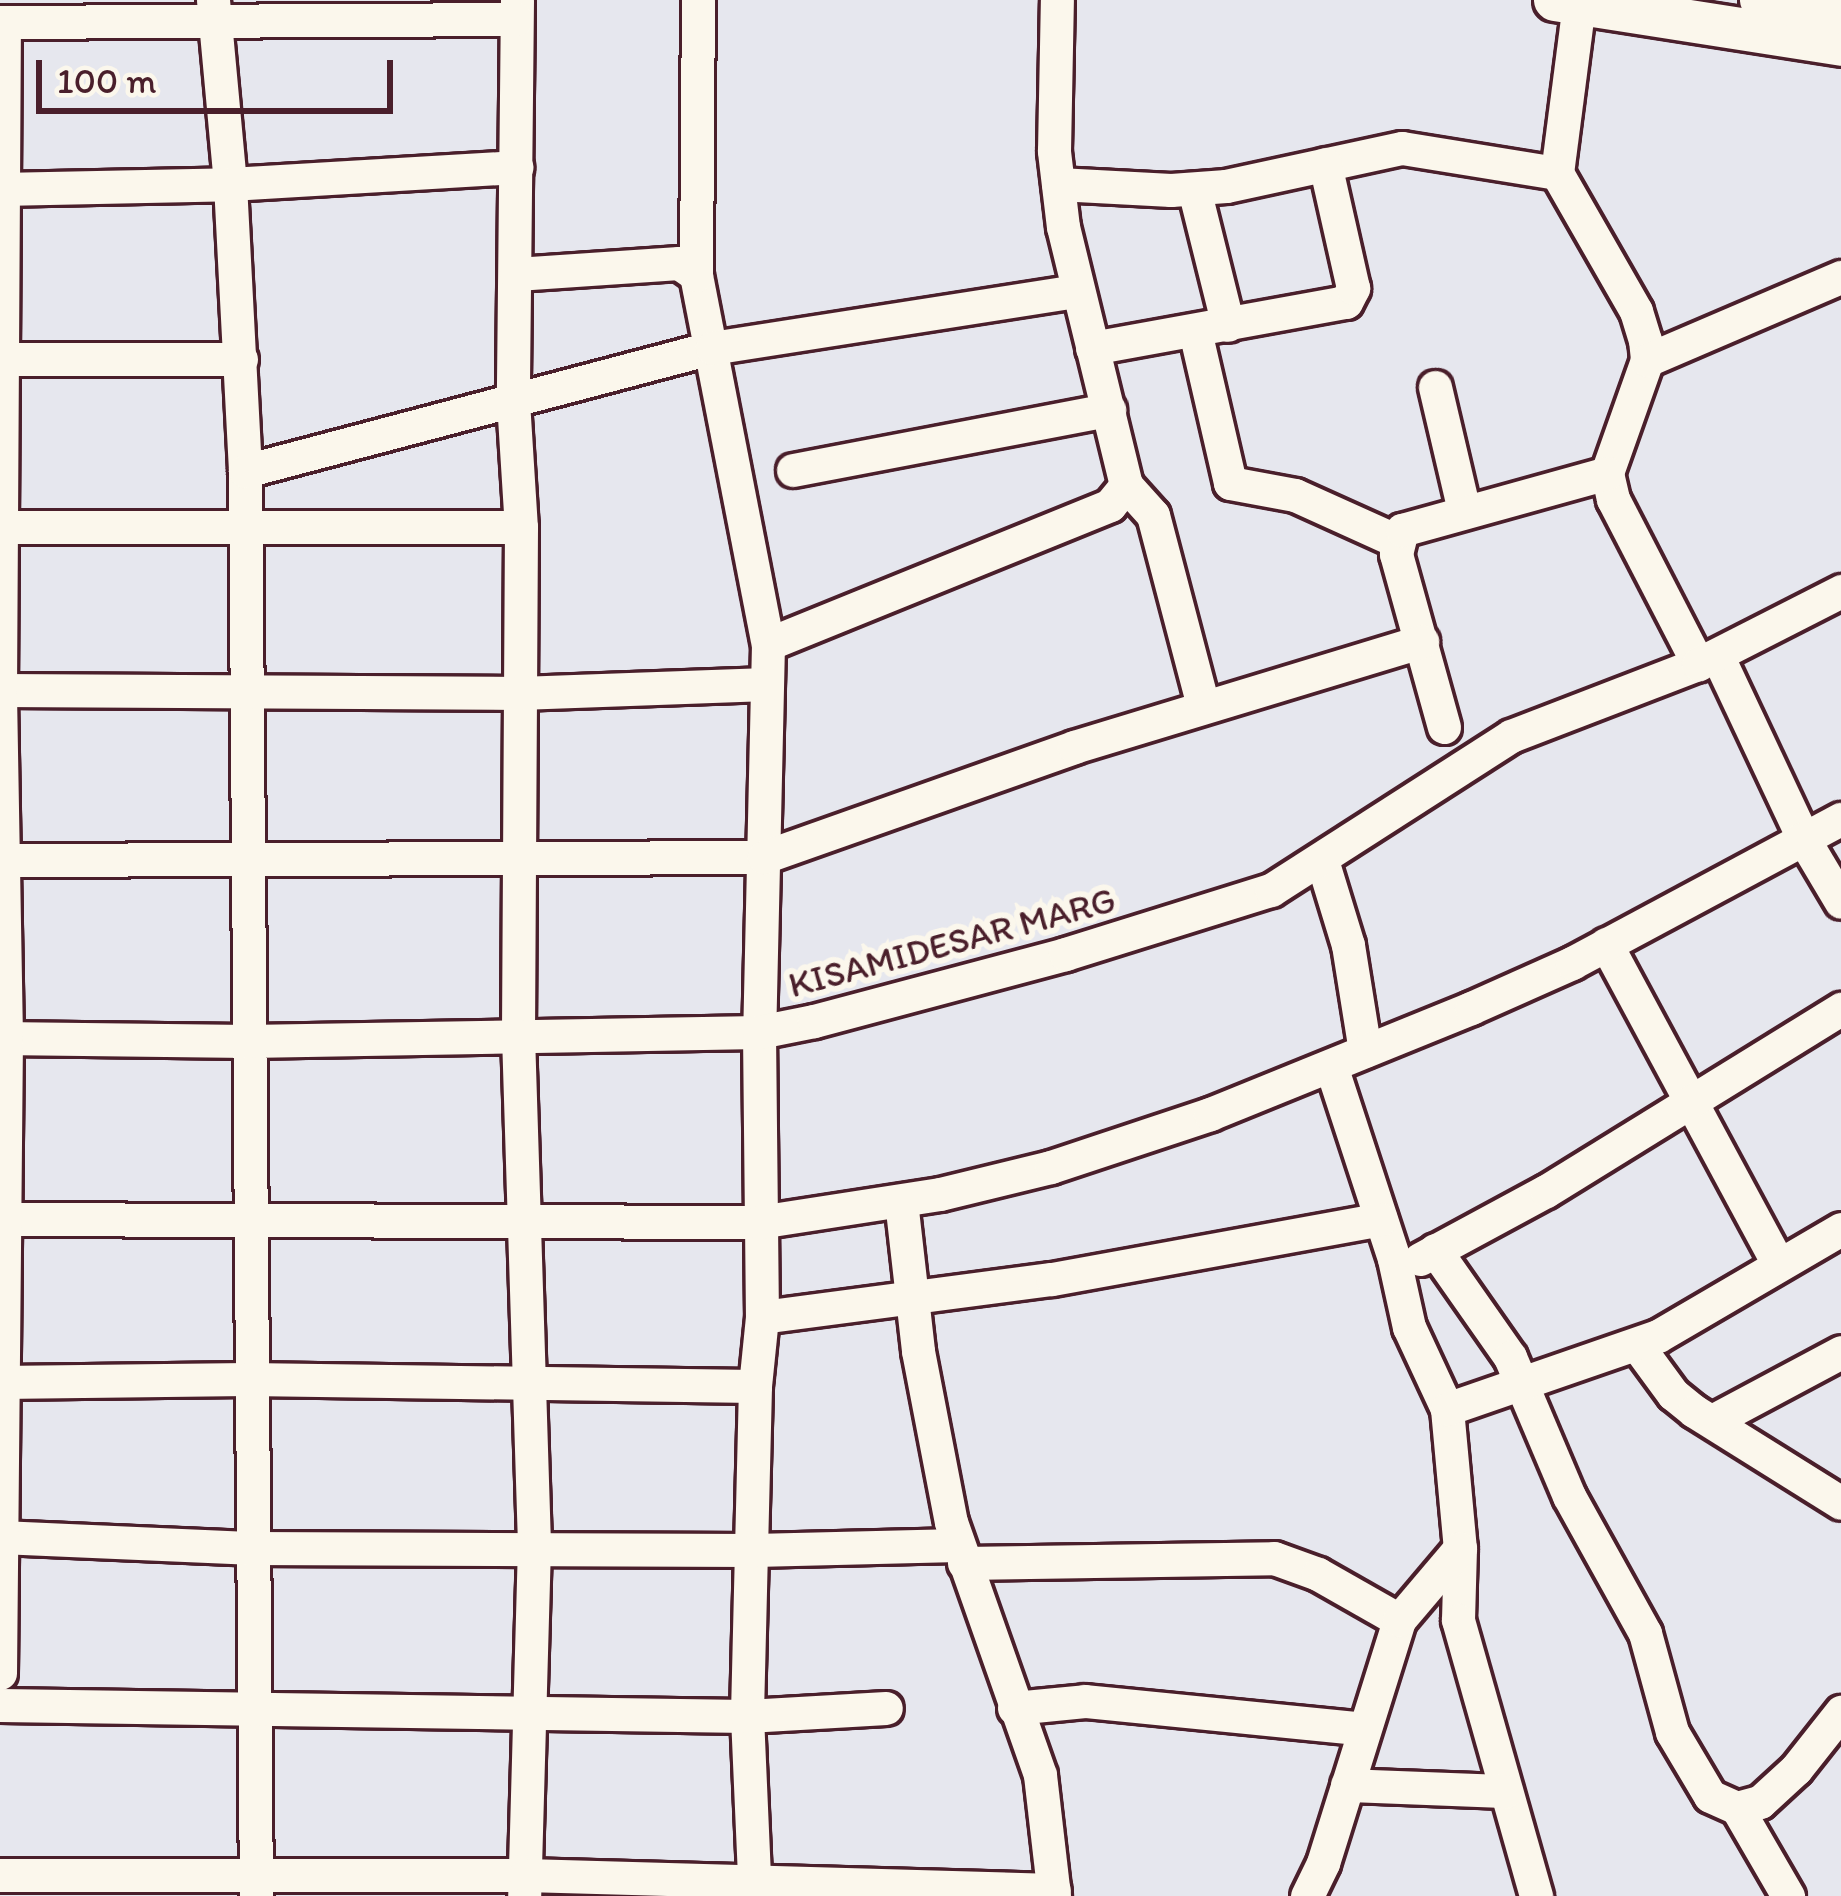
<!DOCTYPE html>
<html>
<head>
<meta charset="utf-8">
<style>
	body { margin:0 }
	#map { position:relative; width:1841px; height:1896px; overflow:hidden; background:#e6e7ee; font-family:Itim,sans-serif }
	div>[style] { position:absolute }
	.roads { filter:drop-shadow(3px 0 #4a1f2b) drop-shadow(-3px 0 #4a1f2b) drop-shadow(0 3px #4a1f2b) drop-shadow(0 -3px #4a1f2b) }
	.minor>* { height:33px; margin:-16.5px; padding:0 16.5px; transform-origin:16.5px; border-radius:16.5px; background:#fbf7ec }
	.major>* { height:42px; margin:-21px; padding:0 21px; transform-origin:21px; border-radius:21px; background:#fbf7ec }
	span { translate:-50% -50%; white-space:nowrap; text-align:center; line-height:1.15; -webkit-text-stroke:12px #fbf7ec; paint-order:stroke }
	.street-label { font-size:36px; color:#4a1f2b }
	.scale { position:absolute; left:36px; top:60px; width:357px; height:54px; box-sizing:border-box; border:6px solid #4a1f2b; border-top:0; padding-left:15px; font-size:36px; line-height:42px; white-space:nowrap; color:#4a1f2b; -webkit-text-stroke:9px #fbf7ec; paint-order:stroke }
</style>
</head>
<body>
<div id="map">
	<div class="roads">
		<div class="minor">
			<i style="left:213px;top:0;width:185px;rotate:84.7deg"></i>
			<i style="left:230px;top:184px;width:287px;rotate:87deg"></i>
			<i style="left:245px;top:471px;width:1425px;rotate:89.56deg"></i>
			<i style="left:517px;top:0;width:401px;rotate:90.6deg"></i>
			<i style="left:513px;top:401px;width:126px;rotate:86.4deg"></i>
			<i style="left:521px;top:527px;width:508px;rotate:90.34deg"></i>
			<i style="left:518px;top:1035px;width:510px;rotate:88.2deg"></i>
			<i style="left:534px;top:1545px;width:351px;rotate:91.6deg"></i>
			<i style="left:0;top:22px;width:516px;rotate:-0.33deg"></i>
			<i style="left:1557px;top:173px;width:170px;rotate:-82.6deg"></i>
			<i style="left:1058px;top:184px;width:113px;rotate:3deg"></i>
			<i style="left:1171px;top:190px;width:55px;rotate:-4.2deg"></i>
			<i style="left:1226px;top:186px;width:180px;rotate:-12.2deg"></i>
			<i style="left:1402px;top:148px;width:157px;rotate:9.2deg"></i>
			<i style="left:1557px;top:173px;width:159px;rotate:60.2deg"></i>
			<i style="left:1636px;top:311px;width:30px;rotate:73deg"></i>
			<i style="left:1645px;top:340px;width:20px;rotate:84deg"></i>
			<i style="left:1647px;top:360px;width:120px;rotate:109.5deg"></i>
			<i style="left:1607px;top:473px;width:27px;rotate:77deg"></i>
			<i style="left:1613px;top:499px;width:186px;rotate:62.7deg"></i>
			<i style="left:0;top:189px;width:230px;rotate:-1.2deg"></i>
			<i style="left:230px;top:184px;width:287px;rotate:-3.4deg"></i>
			<i style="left:1194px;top:189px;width:140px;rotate:76deg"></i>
			<i style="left:516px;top:274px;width:163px;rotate:-3.9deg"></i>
			<i style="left:679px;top:263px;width:21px;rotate:35deg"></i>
			<i style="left:696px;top:275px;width:376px;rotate:79deg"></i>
			<i style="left:768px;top:644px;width:388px;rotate:91.3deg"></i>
			<i style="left:759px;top:1032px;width:285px;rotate:89.4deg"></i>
			<i style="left:762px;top:1317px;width:69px;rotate:95.8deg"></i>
			<i style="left:755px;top:1386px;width:330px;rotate:91.4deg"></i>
			<i style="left:747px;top:1716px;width:180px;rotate:87.5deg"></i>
			<i style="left:696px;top:275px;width:275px;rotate:-89.6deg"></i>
			<i style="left:1195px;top:331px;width:156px;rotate:77deg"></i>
			<i style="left:1230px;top:483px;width:66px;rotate:10.5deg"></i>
			<i style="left:1295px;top:495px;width:112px;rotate:24.3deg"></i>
			<i style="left:1092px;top:348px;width:258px;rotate:-10.3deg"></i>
			<i style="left:1346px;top:302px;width:16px;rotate:-63deg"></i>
			<i style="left:1353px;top:288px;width:127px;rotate:-102.7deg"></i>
			<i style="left:0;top:359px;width:241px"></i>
			<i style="left:1647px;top:360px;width:211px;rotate:-23.2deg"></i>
			<i style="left:1435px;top:387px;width:127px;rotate:76.8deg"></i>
			<i style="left:793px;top:470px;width:322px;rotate:-10.8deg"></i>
			<i style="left:245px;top:471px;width:483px;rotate:-14.8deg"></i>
			<i style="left:712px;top:348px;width:368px;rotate:-8.9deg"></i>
			<i style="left:1126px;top:485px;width:40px;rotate:48deg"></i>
			<i style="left:1153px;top:515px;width:197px;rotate:75.3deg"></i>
			<i style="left:0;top:527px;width:521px"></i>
			<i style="left:768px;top:644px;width:369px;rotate:-22.1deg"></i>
			<i style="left:1110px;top:505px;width:26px;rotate:-51deg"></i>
			<i style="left:1126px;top:485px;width:266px;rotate:-103.7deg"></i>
			<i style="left:1063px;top:227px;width:77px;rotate:-96.8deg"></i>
			<i style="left:1054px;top:151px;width:151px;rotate:-88.9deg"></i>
			<i style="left:1717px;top:655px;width:202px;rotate:64.8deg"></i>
			<i style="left:1803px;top:838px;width:74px;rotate:59.3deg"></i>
			<i style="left:0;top:690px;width:519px;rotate:0.33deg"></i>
			<i style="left:519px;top:693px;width:248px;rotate:-2.1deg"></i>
			<i style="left:1444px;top:727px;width:180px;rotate:-105.5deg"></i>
			<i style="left:1396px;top:554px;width:25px;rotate:-76deg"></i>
			<i style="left:1402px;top:530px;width:213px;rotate:-15.5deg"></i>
			<i style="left:0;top:860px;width:764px;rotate:-0.22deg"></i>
			<i style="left:764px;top:857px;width:329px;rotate:-19.5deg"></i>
			<i style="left:1074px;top:747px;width:364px;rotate:-16.9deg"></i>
			<i style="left:1322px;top:860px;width:89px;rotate:73deg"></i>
			<i style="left:1348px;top:945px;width:107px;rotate:80.9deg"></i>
			<i style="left:1606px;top:944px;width:361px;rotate:61.7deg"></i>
			<i style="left:0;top:1038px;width:248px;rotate:0.7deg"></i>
			<i style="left:248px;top:1041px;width:511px;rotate:-1.01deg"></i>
			<i style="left:759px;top:1032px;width:56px;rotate:-11.3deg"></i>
			<i style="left:814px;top:1021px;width:260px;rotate:-14.9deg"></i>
			<i style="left:1065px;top:954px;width:216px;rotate:-17.3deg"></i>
			<i style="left:1271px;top:890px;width:285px;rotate:-32.7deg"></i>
			<i style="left:1511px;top:736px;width:200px;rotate:-21.1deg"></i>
			<i style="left:1698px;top:664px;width:161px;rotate:-27deg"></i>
			<i style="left:1331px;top:1066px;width:203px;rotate:71.9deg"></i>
			<i style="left:1394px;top:1259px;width:70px;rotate:77.6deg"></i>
			<i style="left:1409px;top:1327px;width:90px;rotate:65.1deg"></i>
			<i style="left:1447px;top:1409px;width:140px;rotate:84.7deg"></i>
			<i style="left:1460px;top:1548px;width:72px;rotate:91.6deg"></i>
			<i style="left:1458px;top:1620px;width:287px;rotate:74.2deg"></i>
			<i style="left:901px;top:1201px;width:151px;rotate:83.5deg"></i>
			<i style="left:918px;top:1351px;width:174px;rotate:79.1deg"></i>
			<i style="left:951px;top:1522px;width:268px;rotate:70.6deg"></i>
			<i style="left:1040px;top:1775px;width:122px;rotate:83.4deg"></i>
			<i style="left:0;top:1219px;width:759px;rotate:0.23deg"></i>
			<i style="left:759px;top:1222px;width:183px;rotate:-8.8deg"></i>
			<i style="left:940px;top:1194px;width:114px;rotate:-13.7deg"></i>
			<i style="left:1051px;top:1167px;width:168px;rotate:-18.4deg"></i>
			<i style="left:1210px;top:1114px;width:282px;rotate:-22.1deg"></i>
			<i style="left:1471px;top:1008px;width:111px;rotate:-24deg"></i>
			<i style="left:1572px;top:963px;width:305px;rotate:-28.2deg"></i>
			<i style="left:1435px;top:1250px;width:131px;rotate:55deg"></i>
			<i style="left:1510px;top:1357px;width:151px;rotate:67deg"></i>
			<i style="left:1569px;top:1496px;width:157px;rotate:61deg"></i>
			<i style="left:1645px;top:1633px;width:103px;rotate:74.7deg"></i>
			<i style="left:1672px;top:1732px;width:74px;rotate:59.3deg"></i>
			<i style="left:1710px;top:1796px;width:30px;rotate:24deg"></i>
			<i style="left:1737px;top:1808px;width:24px;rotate:-15deg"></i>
			<i style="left:1760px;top:1802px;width:49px;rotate:-42.5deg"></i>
			<i style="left:1796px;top:1769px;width:73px;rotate:-51.7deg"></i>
			<i style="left:1420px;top:1259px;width:143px;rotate:-28.4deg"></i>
			<i style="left:1546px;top:1191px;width:347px;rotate:-31.7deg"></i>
			<i style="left:762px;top:1317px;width:292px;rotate:-7.5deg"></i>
			<i style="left:1052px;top:1279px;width:334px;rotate:-10.3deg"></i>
			<i style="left:1637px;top:1345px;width:61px;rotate:53.7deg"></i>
			<i style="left:1673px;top:1394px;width:27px;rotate:39deg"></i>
			<i style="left:1694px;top:1411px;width:173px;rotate:32deg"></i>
			<i style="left:0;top:1382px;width:248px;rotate:-0.7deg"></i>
			<i style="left:248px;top:1379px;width:507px;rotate:0.79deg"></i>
			<i style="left:1447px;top:1409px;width:223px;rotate:-19.1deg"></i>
			<i style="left:1658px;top:1336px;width:212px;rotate:-30.3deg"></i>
			<i style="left:1712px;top:1421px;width:146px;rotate:-28.1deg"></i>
			<i style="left:0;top:1537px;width:249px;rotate:2.5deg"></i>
			<i style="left:249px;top:1548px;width:505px;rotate:0.23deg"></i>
			<i style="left:754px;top:1550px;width:204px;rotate:-1.4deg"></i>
			<i style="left:964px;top:1563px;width:310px;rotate:-0.9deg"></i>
			<i style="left:1274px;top:1558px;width:47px;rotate:20deg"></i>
			<i style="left:1318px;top:1574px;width:93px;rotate:29.6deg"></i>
			<i style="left:0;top:1673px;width:635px;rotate:-89.46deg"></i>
			<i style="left:6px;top:1038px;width:348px;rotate:-91deg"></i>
			<i style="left:0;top:690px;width:668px;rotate:-89.66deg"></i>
			<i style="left:0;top:1705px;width:747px;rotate:0.84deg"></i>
			<i style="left:747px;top:1716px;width:139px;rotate:-3.3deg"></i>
			<i style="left:1014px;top:1708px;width:71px;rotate:-5.6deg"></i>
			<i style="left:1085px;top:1701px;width:280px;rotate:5.7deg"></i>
			<i style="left:1347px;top:1785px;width:159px;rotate:2.2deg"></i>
			<i style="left:1737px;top:1808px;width:102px;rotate:59.9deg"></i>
			<i style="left:0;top:1875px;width:525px"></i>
			<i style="left:525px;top:1875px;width:529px;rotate:1.62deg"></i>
			<i style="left:1307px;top:1896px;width:37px;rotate:-64deg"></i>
			<i style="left:1323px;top:1863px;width:255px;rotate:-72.6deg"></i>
			<i style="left:1399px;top:1620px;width:94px;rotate:-49.7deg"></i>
		</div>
		<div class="major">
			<i style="left:1555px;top:0;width:290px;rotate:8.9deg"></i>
			<i style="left:1761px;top:0;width:81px;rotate:9.2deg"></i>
		</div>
	</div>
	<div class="street-label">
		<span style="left:952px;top:942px;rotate:-15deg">KISAMIDESAR MARG</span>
	</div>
	<div class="scale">100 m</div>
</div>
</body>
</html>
